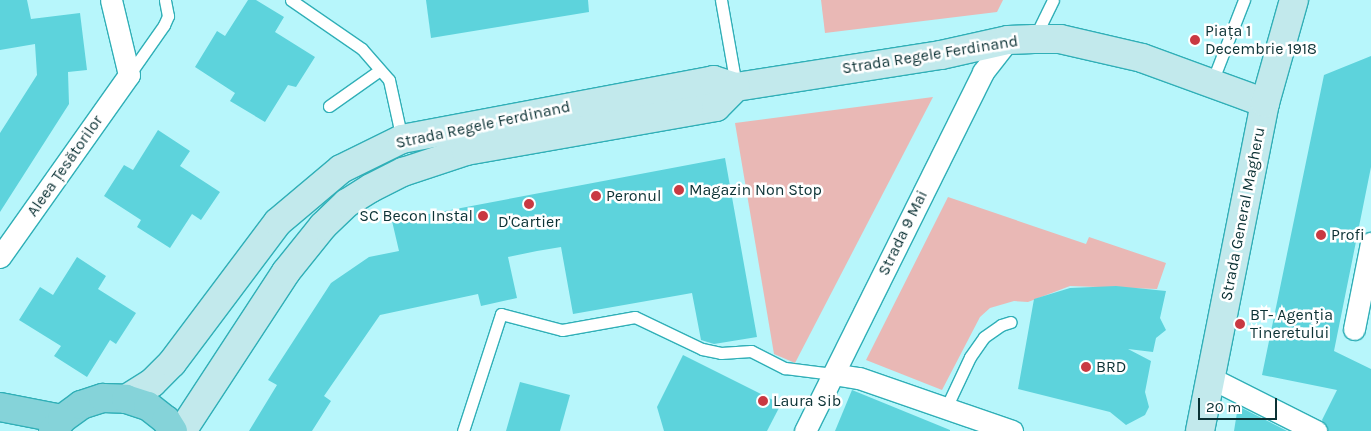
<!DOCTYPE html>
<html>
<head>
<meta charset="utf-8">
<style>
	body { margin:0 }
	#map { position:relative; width:1371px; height:431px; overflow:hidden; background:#b7f6fb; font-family:Karla,sans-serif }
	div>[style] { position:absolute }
	.green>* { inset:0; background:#e9b8b5 }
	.building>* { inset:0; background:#5dd3dc }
	.roads { filter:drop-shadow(1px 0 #30afb7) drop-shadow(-1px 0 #30afb7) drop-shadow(0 1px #30afb7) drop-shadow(0 -1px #30afb7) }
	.lane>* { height:11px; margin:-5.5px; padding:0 5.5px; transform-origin:5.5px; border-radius:5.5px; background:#fff }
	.street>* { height:21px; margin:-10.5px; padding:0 10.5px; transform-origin:10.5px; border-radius:10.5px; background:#fff }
	.secondary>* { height:28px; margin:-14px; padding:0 14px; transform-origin:14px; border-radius:14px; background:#c2e9ec }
	.primary>* { height:28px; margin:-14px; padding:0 14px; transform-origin:14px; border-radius:14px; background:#85d3d9 }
	.dots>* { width:14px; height:14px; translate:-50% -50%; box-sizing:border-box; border:2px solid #fff; border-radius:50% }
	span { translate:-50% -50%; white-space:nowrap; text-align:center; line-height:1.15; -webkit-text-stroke:5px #fff; paint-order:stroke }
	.poi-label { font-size:16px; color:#0c3235 }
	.left { translate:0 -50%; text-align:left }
	.right { translate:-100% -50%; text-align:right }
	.street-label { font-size:16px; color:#0c3235 }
	.scale { position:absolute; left:1198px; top:398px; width:79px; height:22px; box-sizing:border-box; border:2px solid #0c3235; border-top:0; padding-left:6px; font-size:15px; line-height:18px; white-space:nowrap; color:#0c3235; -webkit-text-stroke:4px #fff; paint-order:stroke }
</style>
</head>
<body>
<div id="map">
	<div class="green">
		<i style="clip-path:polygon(821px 0,1003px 0,997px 12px,825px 33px)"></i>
		<i style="clip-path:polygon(933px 97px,795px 363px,774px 354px,735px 123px)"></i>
		<i style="clip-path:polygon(948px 197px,1086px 244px,1089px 237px,1166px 263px,1157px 289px,1070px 286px,1028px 302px,1014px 301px,990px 308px,980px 317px,942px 390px,866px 360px)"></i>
	</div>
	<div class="building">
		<i style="clip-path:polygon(0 0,27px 0,31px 19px,80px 13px,87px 70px,68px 72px,69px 104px,0 212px,0 133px,37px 75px,35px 44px,0 50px)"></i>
		<i style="clip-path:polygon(248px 0,256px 0,284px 17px,275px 32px,315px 57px,296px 87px,288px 85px,265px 122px,230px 101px,235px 93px,195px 67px,217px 31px,225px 36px)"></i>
		<i style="clip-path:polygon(426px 0,588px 0,589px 12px,431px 38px)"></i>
		<i style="clip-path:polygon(1371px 56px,1371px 167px,1334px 351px,1371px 369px,1371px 431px,1328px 431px,1322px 420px,1337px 390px,1262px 375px,1324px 75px)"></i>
		<i style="clip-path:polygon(158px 130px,190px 151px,180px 166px,220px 192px,201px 220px,192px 214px,170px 248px,137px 227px,141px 220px,104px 196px,124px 165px,133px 170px)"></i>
		<i style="clip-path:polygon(725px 158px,757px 337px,714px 344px,701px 340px,692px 293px,573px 314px,561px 247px,537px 251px,508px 257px,517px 298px,481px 306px,478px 294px,380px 315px,324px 396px,331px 401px,312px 431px,249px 431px,277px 385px,268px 380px,331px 283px,369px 257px,399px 251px,392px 221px)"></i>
		<i style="clip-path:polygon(77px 257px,106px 276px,98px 289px,136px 313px,116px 344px,110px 340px,87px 377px,54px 356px,61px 346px,19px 320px,40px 287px,53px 295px)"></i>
		<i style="clip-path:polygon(1116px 286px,1166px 291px,1160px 318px,1166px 330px,1156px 338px,1153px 352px,1128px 349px,1151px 361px,1145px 392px,1149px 407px,1145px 415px,1126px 425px,1110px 412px,1018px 389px,1034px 299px,1070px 288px)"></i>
		<i style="clip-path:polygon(683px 355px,781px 404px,767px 431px,664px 431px,657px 407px)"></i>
		<i style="clip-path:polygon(520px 382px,570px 395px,560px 431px,506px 431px)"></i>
		<i style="clip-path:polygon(852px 390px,950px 430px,950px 431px,835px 431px)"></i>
		<i style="clip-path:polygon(1238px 406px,1287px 431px,1234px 431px)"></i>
	</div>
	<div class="roads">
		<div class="lane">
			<i style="left:291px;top:0;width:86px;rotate:34.6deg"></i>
			<i style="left:362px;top:49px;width:41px;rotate:48.9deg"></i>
			<i style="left:389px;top:80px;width:60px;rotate:77.6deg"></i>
			<i style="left:721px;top:0;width:86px;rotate:80deg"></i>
			<i style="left:1034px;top:39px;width:43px;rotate:-64deg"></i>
			<i style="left:129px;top:75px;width:61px;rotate:-55deg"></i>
			<i style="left:164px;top:25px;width:10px;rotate:-66deg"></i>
			<i style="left:168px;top:16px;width:16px;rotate:-101deg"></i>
			<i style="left:1212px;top:82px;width:88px;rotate:-68.7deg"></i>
			<i style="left:329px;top:106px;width:62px;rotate:-35.2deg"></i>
			<i style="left:946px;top:408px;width:56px;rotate:-64.8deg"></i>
			<i style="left:970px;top:357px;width:24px;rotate:-55deg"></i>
			<i style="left:984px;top:337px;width:21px;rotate:-35deg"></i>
			<i style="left:1001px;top:325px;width:10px;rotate:-17deg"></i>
			<i style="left:463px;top:431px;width:123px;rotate:-72deg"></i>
			<i style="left:501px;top:314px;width:63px;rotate:14.7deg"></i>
			<i style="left:562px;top:330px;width:74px;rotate:-10.1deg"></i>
			<i style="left:635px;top:317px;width:74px;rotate:25.5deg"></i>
			<i style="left:702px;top:349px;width:19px;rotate:12deg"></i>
			<i style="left:721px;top:353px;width:30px;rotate:-4deg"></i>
			<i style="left:751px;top:351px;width:38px;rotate:27deg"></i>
			<i style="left:785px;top:368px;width:48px;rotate:7.1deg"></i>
		</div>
		<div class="street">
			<i style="left:0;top:257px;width:223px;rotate:-54.7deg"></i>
			<i style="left:129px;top:75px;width:77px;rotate:-103.5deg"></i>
			<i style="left:1354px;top:329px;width:88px;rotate:-78.8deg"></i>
			<i style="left:833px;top:374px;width:26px;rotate:9deg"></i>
			<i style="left:859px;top:378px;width:162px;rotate:19.1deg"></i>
			<i style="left:1211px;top:378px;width:118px;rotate:26.8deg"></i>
			<i style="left:805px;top:431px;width:401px;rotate:-63.6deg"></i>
			<i style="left:983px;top:72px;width:41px;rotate:-52deg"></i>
		</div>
		<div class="secondary">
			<i style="left:126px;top:399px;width:31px;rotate:-32deg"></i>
			<i style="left:152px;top:383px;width:28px;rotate:-45deg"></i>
			<i style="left:172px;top:363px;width:176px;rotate:-53.1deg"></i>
			<i style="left:278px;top:222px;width:82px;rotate:-40.1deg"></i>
			<i style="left:341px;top:169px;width:68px;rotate:-26.2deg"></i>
			<i style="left:402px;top:139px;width:317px;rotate:-10.7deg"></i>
			<i style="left:713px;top:80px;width:24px;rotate:17deg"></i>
			<i style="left:736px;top:87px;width:207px;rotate:-8.9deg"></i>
			<i style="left:941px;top:55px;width:69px;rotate:-12.6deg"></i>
			<i style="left:1008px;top:40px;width:26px;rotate:-2deg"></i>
			<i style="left:1034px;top:39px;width:26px"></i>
			<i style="left:1060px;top:39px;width:84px;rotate:13deg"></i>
			<i style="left:1142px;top:58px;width:131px;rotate:20.1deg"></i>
			<i style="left:182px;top:431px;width:190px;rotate:-56.8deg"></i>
			<i style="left:286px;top:272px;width:59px;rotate:-51.2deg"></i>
			<i style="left:323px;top:226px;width:33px;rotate:-44deg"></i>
			<i style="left:347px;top:203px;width:28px;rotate:-32deg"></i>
			<i style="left:371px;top:188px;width:36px;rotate:-27deg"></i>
			<i style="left:403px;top:172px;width:66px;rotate:-18.4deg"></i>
			<i style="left:466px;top:151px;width:254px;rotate:-10deg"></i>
			<i style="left:716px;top:107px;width:28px;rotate:-45deg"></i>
			<i style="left:1200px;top:431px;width:334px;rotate:-78.8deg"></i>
			<i style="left:1265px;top:103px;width:107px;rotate:-74.3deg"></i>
		</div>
		<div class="primary">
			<i style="left:0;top:407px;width:63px;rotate:11deg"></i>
			<i style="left:53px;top:431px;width:15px;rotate:-53deg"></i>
			<i style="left:62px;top:419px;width:24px;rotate:-36deg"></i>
			<i style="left:81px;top:405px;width:23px;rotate:-18deg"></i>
			<i style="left:103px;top:398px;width:23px;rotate:2deg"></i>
			<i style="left:126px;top:399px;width:23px;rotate:18deg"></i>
			<i style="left:148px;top:406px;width:23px;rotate:38deg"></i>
			<i style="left:166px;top:420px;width:13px;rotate:58deg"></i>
		</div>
	</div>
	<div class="dots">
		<i style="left:1195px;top:40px;background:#c93942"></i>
		<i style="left:679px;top:190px;background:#c93942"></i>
		<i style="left:596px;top:196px;background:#c93942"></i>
		<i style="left:529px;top:204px;background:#c93942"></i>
		<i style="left:483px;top:216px;background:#c93942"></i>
		<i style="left:1321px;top:235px;background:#c93942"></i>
		<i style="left:1240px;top:324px;background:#c93942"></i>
		<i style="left:1086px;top:367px;background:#c93942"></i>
		<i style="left:763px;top:401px;background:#c93942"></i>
	</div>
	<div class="poi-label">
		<span class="left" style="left:1205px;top:40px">Piața 1<br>Decembrie 1918</span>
		<span class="left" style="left:689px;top:190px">Magazin Non Stop</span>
		<span class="left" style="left:606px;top:196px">Peronul</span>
		<span class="right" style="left:473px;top:216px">SC Becon Instal</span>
		<span style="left:529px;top:222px">D'Cartier</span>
		<span class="left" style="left:1331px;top:235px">Profi</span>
		<span class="left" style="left:1250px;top:324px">BT- Agenția<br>Tineretului</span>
		<span class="left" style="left:1096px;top:367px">BRD</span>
		<span class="left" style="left:773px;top:401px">Laura Sib</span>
	</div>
	<div class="street-label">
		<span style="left:930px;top:55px;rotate:-9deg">Strada Regele Ferdinand</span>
		<span style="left:483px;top:125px;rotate:-12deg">Strada Regele Ferdinand</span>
		<span style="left:65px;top:166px;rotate:-55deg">Aleea Țesătorilor</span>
		<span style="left:1243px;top:214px;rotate:-79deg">Strada General Magheru</span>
		<span style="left:903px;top:233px;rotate:-64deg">Strada 9 Mai</span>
	</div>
	<div class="scale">20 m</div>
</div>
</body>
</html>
